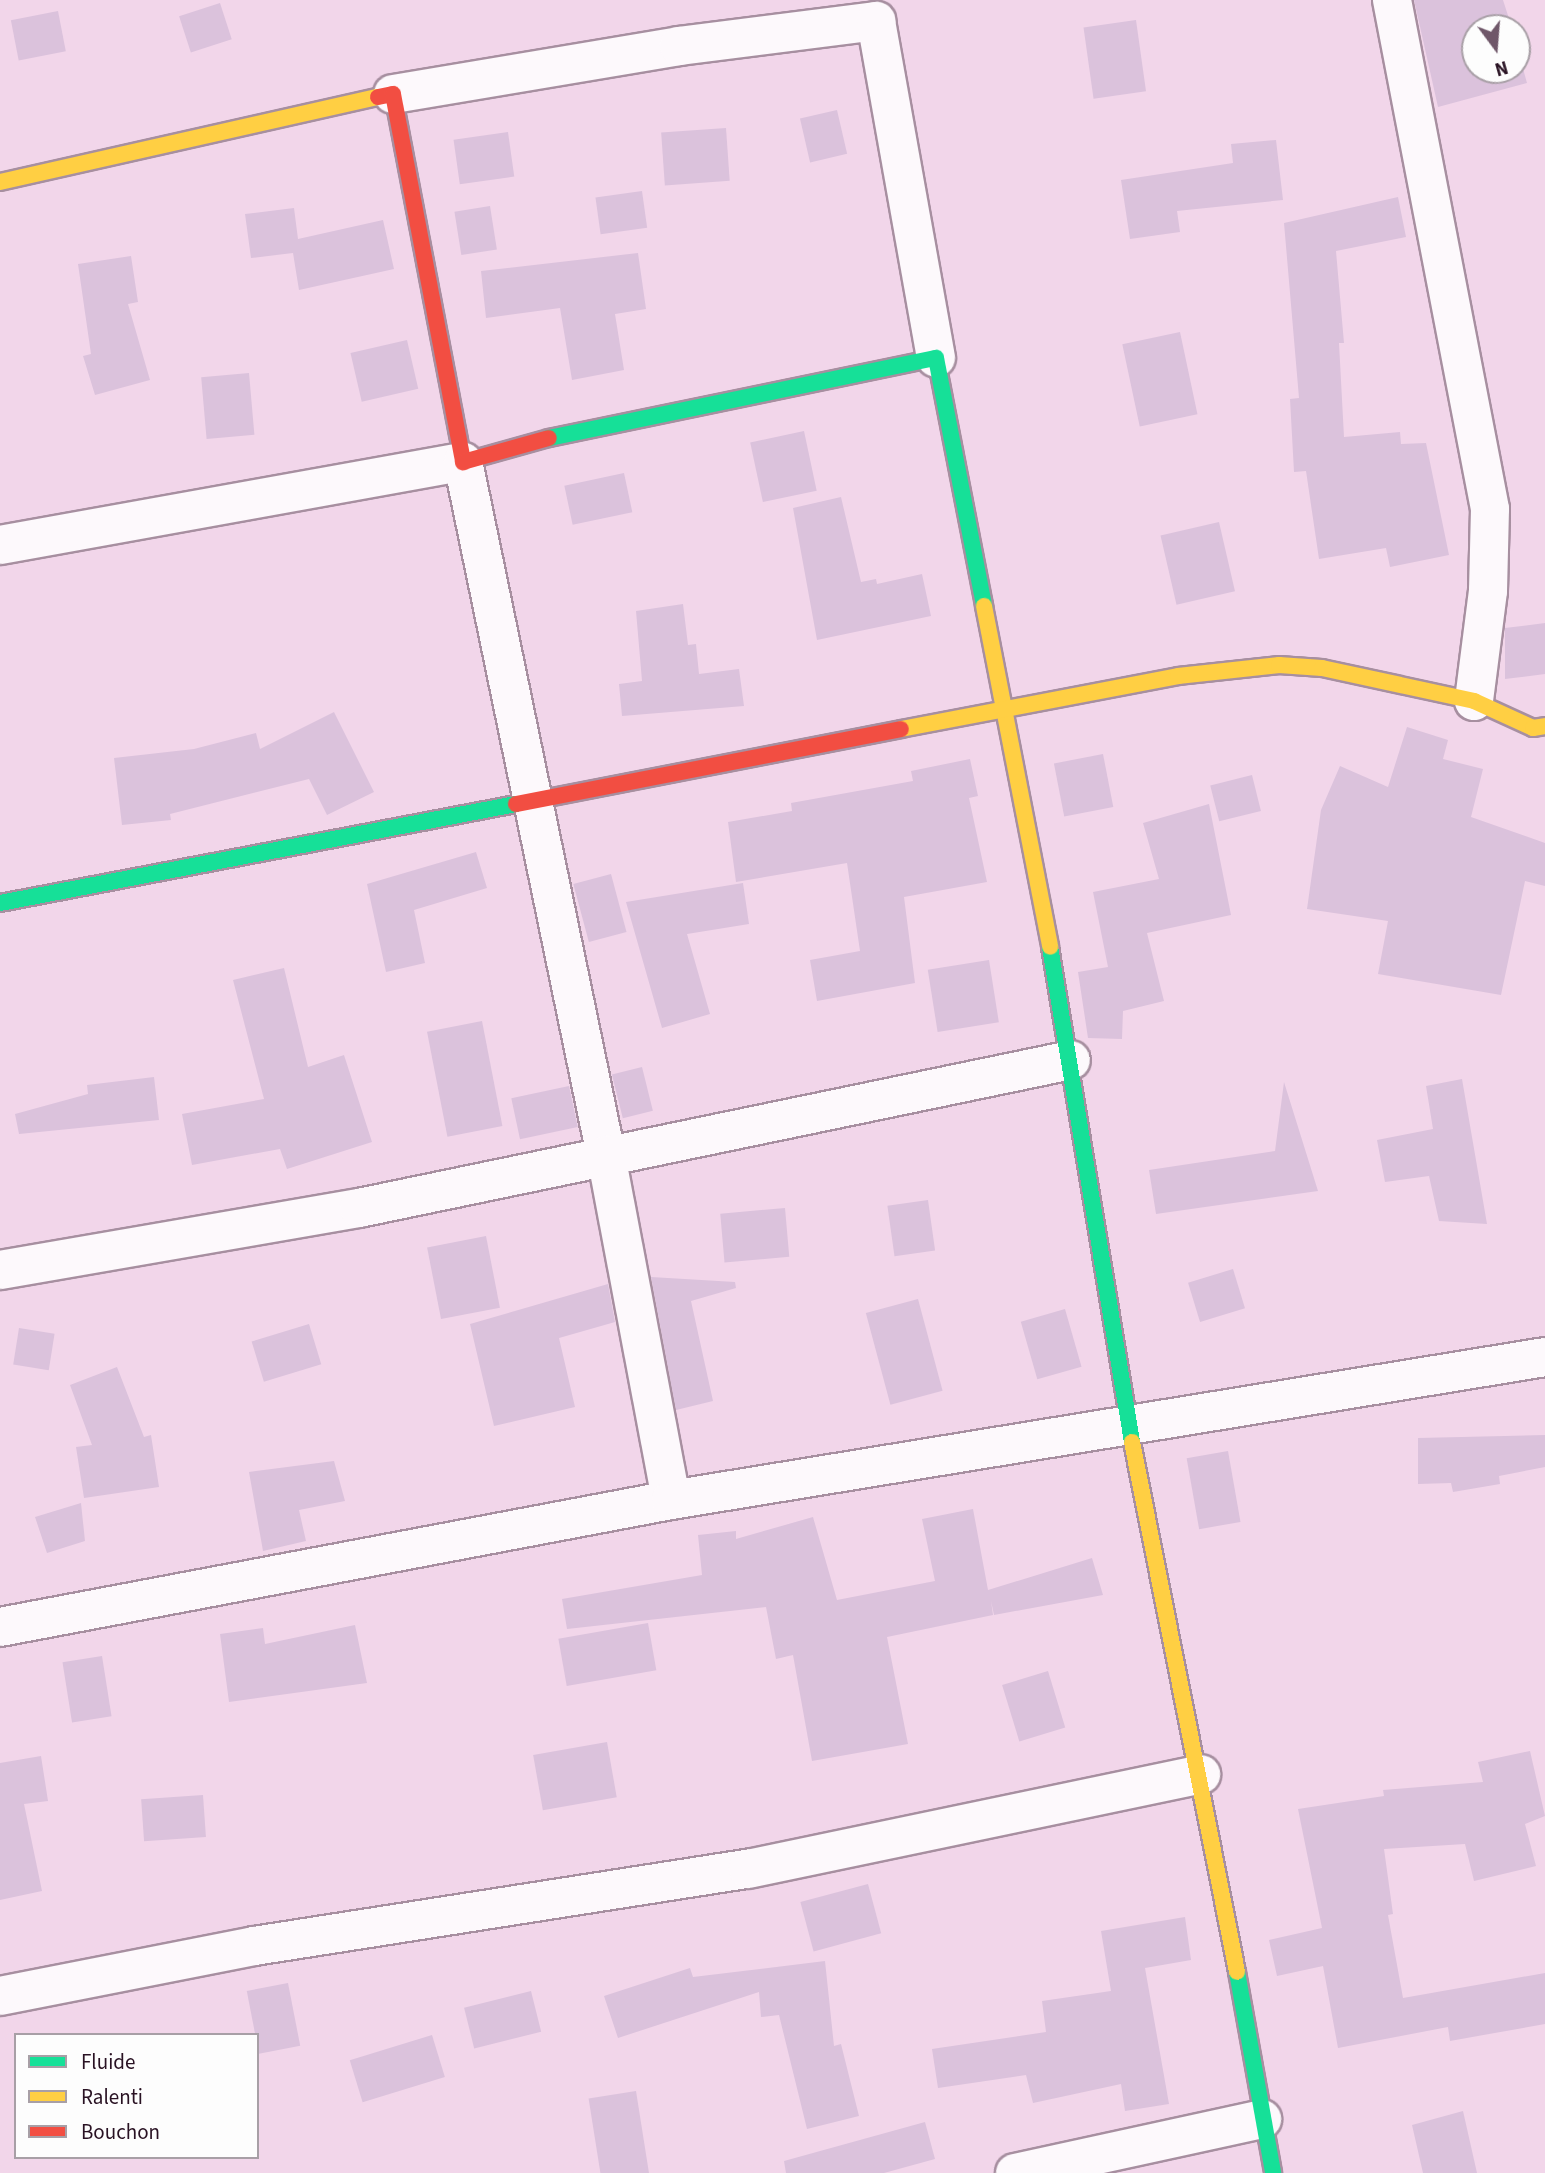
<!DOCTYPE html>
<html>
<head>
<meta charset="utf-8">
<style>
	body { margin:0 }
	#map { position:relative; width:1545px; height:2173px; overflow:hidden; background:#f2d6ea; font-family:"Source Sans 3",sans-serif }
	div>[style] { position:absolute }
	.building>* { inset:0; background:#dbc2dc; transform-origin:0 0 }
	.roads { filter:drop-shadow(2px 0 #a78fa0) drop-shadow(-2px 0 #a78fa0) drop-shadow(0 2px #a78fa0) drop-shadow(0 -2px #a78fa0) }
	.street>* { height:38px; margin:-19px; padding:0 19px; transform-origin:19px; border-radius:19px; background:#fdf9fc }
	.fast>* { height:16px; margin:-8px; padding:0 8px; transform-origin:8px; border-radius:8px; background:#16e098 }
	.slow>* { height:16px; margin:-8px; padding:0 8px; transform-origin:8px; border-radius:8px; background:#ffcf43 }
	.jam>* { height:16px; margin:-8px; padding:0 8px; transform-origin:8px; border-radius:8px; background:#f24e42 }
	span { translate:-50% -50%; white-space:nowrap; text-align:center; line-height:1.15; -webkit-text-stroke:6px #fdfdfd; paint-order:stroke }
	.legend { position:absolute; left:14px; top:2033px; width:245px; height:126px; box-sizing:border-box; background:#fdfdfd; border:2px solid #a89fa6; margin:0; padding:9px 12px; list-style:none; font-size:21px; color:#291223 }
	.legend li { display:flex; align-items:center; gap:14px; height:35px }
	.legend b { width:35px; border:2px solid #a89fa6 }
	.north { position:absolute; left:1461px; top:14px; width:70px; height:70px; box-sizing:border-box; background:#fdfdfd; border:2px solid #a89fa6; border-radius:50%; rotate:164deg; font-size:19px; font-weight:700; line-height:28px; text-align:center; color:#291223 }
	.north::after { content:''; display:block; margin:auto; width:24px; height:32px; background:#6f5769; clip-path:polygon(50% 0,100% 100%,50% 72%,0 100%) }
</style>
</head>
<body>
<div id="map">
	<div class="building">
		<i style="clip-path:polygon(1414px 0,1503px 0,1512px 28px,1475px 28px,1475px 70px,1517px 70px,1517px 47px,1527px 83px,1438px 107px)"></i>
		<i style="left:220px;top:3px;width:38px;height:43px;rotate:72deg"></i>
		<i style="left:58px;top:11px;width:41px;height:48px;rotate:79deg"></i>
		<i style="left:1136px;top:20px;width:72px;height:53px;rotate:82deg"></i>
		<i style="left:837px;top:110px;width:45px;height:38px;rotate:77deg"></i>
		<i style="left:726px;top:128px;width:53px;height:65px;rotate:86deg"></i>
		<i style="left:508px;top:132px;width:45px;height:55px;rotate:82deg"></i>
		<i style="clip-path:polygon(1276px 140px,1283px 200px,1177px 211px,1180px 232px,1130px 239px,1121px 180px,1233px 163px,1231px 144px)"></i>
		<i style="left:642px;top:191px;width:37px;height:47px;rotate:82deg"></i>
		<i style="clip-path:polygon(1398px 197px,1406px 237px,1336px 251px,1344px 343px,1339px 343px,1344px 437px,1400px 432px,1401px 444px,1426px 443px,1449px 555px,1390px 567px,1386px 548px,1319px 559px,1306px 471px,1294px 472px,1290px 399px,1299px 398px,1284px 223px)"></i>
		<i style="left:490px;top:206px;width:44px;height:36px;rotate:81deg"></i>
		<i style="clip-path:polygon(294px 208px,298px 239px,383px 220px,394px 269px,299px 290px,293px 253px,251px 258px,245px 214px)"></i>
		<i style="clip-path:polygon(638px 253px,646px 309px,615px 314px,624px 370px,572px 380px,560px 308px,486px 318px,481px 271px)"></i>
		<i style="clip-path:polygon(131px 256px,138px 302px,128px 304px,150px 380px,95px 395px,83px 356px,91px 354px,78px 264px)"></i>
		<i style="left:1180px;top:332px;width:84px;height:59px;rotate:78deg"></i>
		<i style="left:407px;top:340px;width:50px;height:58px;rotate:77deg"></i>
		<i style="left:249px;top:373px;width:62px;height:48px;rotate:85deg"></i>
		<i style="left:804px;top:431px;width:61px;height:55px;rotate:78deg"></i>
		<i style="left:624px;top:473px;width:40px;height:61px;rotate:78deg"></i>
		<i style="clip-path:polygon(841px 497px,861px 582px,876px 579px,877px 584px,922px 574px,931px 616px,817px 640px,793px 508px)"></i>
		<i style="left:1219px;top:522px;width:71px;height:60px;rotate:77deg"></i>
		<i style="clip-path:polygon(683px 604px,688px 645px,696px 644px,699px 674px,739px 669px,744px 706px,622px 716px,619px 684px,642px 681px,636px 611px)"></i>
		<i style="clip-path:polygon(1545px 623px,1545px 674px,1505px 679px,1505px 628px)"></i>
		<i style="clip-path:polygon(334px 712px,374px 792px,327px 815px,309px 779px,170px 814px,171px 820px,122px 825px,114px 758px,194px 749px,256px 733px,260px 749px)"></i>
		<i style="clip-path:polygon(1407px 727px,1448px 740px,1443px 759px,1483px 769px,1471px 817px,1545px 843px,1545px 886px,1525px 881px,1501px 995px,1378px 974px,1388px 921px,1307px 909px,1321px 810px,1340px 766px,1388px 787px)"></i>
		<i style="left:1103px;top:754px;width:54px;height:50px;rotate:79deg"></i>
		<i style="clip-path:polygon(970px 759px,978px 796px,969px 798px,987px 882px,904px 897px,915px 983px,817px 1001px,810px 960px,860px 951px,847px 863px,736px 882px,728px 822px,792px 811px,791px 803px,913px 781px,911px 771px)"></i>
		<i style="left:1252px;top:775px;width:37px;height:43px;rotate:76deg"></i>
		<i style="clip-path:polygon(1209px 804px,1231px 915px,1147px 933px,1164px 1001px,1123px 1011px,1122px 1039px,1088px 1038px,1078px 972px,1108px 967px,1093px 892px,1159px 879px,1143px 823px)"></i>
		<i style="clip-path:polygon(476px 852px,487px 888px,414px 910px,425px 963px,386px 972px,367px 884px)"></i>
		<i style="left:611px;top:874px;width:60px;height:39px;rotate:75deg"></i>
		<i style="clip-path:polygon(743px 883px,749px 924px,687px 934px,710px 1014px,662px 1028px,626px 902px)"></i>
		<i style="left:989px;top:960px;width:63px;height:62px;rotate:81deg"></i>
		<i style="clip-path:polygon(284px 968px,308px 1067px,344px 1055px,372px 1142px,287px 1169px,280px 1149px,192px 1165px,182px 1114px,264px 1099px,233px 980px)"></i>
		<i style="left:482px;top:1021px;width:107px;height:56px;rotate:79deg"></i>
		<i style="left:642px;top:1067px;width:45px;height:31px;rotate:76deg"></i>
		<i style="clip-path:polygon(154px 1077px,159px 1120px,19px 1134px,15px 1114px,88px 1094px,87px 1085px)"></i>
		<i style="clip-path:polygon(1462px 1079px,1487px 1224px,1439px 1221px,1429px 1176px,1385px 1182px,1377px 1140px,1433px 1129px,1426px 1086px)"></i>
		<i style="clip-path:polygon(1284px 1082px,1318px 1191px,1156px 1214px,1149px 1170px,1275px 1151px)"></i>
		<i style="left:569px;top:1086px;width:42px;height:59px;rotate:78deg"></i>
		<i style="left:928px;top:1200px;width:51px;height:41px;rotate:82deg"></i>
		<i style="left:785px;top:1208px;width:49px;height:65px;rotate:85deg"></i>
		<i style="left:486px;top:1236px;width:73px;height:60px;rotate:79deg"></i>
		<i style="left:1233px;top:1269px;width:41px;height:47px;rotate:73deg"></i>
		<i style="clip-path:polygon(651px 1277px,735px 1282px,736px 1288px,691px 1301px,713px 1401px,676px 1410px)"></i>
		<i style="clip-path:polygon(608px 1284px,615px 1322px,559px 1338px,575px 1407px,494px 1426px,470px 1324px)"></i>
		<i style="left:918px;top:1299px;width:95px;height:54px;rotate:75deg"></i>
		<i style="left:1065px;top:1309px;width:60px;height:46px;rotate:74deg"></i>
		<i style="left:309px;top:1324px;width:42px;height:60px;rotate:73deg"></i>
		<i style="left:19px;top:1328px;width:36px;height:37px;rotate:9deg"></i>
		<i style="clip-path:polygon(117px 1367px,144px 1437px,151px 1435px,159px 1487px,84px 1498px,76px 1447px,92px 1445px,70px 1385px)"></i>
		<i style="clip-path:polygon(1545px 1435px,1545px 1467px,1499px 1476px,1500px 1484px,1453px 1492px,1451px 1483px,1418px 1484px,1418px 1438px)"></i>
		<i style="left:1228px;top:1451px;width:72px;height:42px;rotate:80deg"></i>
		<i style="clip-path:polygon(334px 1461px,345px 1501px,299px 1510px,306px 1541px,263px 1551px,249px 1472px)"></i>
		<i style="clip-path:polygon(81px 1503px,85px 1541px,47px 1553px,35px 1517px)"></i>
		<i style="clip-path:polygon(973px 1509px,988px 1590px,1092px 1558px,1103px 1595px,994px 1615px,991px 1601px,993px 1615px,887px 1637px,908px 1744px,812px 1761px,793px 1655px,776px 1659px,766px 1607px,567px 1629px,562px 1599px,702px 1575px,698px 1535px,736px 1531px,736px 1539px,813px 1517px,837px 1600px,935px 1581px,922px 1519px)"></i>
		<i style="left:648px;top:1623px;width:48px;height:91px;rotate:80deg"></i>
		<i style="clip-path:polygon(355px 1625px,367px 1683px,229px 1702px,220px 1634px,263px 1628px,265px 1644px)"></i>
		<i style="left:102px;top:1656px;width:61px;height:40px;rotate:81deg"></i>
		<i style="left:1048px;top:1671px;width:59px;height:48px;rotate:73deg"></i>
		<i style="left:607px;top:1742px;width:56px;height:75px;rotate:80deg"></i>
		<i style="clip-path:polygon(1530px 1751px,1545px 1816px,1525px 1824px,1536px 1866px,1474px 1881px,1465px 1844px,1384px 1849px,1393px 1914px,1388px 1915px,1403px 1998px,1545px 1973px,1545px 2024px,1450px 2041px,1448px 2027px,1338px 2048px,1323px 1966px,1277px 1976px,1269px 1940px,1322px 1928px,1298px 1809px,1384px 1796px,1383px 1790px,1483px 1782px,1478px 1762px)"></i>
		<i style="clip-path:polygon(41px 1756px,48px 1801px,24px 1804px,42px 1891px,0 1900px,0 1763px)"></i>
		<i style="left:203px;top:1795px;width:42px;height:62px;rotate:86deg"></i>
		<i style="left:868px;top:1884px;width:51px;height:70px;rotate:75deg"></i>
		<i style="clip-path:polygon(1185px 1917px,1191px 1960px,1145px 1968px,1169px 2104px,1125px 2111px,1121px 2084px,1033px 2103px,1026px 2075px,938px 2088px,932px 2049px,1046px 2032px,1042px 2001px,1111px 1991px,1101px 1931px)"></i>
		<i style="clip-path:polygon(825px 1961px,834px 2046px,841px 2044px,859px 2116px,807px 2129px,779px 2015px,761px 2017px,759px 1992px,618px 2038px,604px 1996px,690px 1968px,693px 1977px)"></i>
		<i style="left:288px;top:1983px;width:64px;height:42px;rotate:79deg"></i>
		<i style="left:531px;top:1991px;width:42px;height:69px;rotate:76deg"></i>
		<i style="left:432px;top:2035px;width:44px;height:86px;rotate:73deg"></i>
		<i style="left:636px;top:2091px;width:83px;height:48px;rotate:81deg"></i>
		<i style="clip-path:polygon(1463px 2111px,1477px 2173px,1423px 2173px,1412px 2125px)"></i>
		<i style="clip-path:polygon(925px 2122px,935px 2159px,884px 2173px,786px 2173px,784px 2161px)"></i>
	</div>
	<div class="roads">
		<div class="street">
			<i style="left:1392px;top:0;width:518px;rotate:79.1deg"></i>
			<i style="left:1490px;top:509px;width:82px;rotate:91.4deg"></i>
			<i style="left:1488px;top:591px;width:111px;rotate:97.3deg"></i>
			<i style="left:393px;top:94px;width:290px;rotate:-9.5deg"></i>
			<i style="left:679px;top:46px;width:199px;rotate:-7.2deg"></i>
			<i style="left:876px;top:21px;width:342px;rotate:79.9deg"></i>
			<i style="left:0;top:545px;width:470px;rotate:-10.2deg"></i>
			<i style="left:463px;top:462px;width:708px;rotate:78.34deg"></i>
			<i style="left:606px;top:1155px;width:351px;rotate:79.3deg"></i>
			<i style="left:0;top:1270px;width:364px;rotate:-9.8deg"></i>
			<i style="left:359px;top:1208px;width:727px;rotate:-11.74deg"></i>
			<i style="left:0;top:1627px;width:683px;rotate:-10.72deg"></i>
			<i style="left:671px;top:1500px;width:886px;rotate:-9.29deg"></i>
			<i style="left:0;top:1996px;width:259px;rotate:-11.1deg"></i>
			<i style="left:254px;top:1946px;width:500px;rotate:-8.9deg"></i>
			<i style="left:748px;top:1869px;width:463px;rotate:-11.8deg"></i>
			<i style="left:1015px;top:2173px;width:253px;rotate:-12.3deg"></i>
		</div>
		<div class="fast">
			<i style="left:549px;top:438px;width:395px;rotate:-11.7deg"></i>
			<i style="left:936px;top:358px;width:253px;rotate:79deg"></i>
			<i style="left:0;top:903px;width:525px;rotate:-10.86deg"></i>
			<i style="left:1050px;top:947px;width:502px;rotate:80.59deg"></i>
			<i style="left:1237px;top:1972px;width:204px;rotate:79.8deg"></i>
		</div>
		<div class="slow">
			<i style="left:0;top:182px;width:387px;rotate:-12.7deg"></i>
			<i style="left:984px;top:606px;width:347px;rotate:79deg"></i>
			<i style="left:901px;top:729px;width:282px;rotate:-10.8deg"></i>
			<i style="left:1178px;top:676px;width:102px;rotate:-6.2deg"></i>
			<i style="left:1279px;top:665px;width:43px;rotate:4deg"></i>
			<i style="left:1322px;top:668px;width:156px;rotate:12.2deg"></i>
			<i style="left:1474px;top:701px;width:65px;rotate:24.6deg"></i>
			<i style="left:1533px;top:728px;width:12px;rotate:-9deg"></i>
			<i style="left:1132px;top:1442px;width:540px;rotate:78.79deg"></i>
		</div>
		<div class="jam">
			<i style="left:378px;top:97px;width:15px;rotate:-11deg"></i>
			<i style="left:393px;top:94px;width:375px;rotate:79.2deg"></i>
			<i style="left:463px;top:462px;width:89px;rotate:-15.6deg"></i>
			<i style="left:516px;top:804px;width:392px;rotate:-11deg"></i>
		</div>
	</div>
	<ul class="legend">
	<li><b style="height:9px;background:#16e098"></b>Fluide</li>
	<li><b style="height:9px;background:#ffcf43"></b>Ralenti</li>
	<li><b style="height:9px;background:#f24e42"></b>Bouchon</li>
	</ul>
	<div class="north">N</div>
</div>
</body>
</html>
